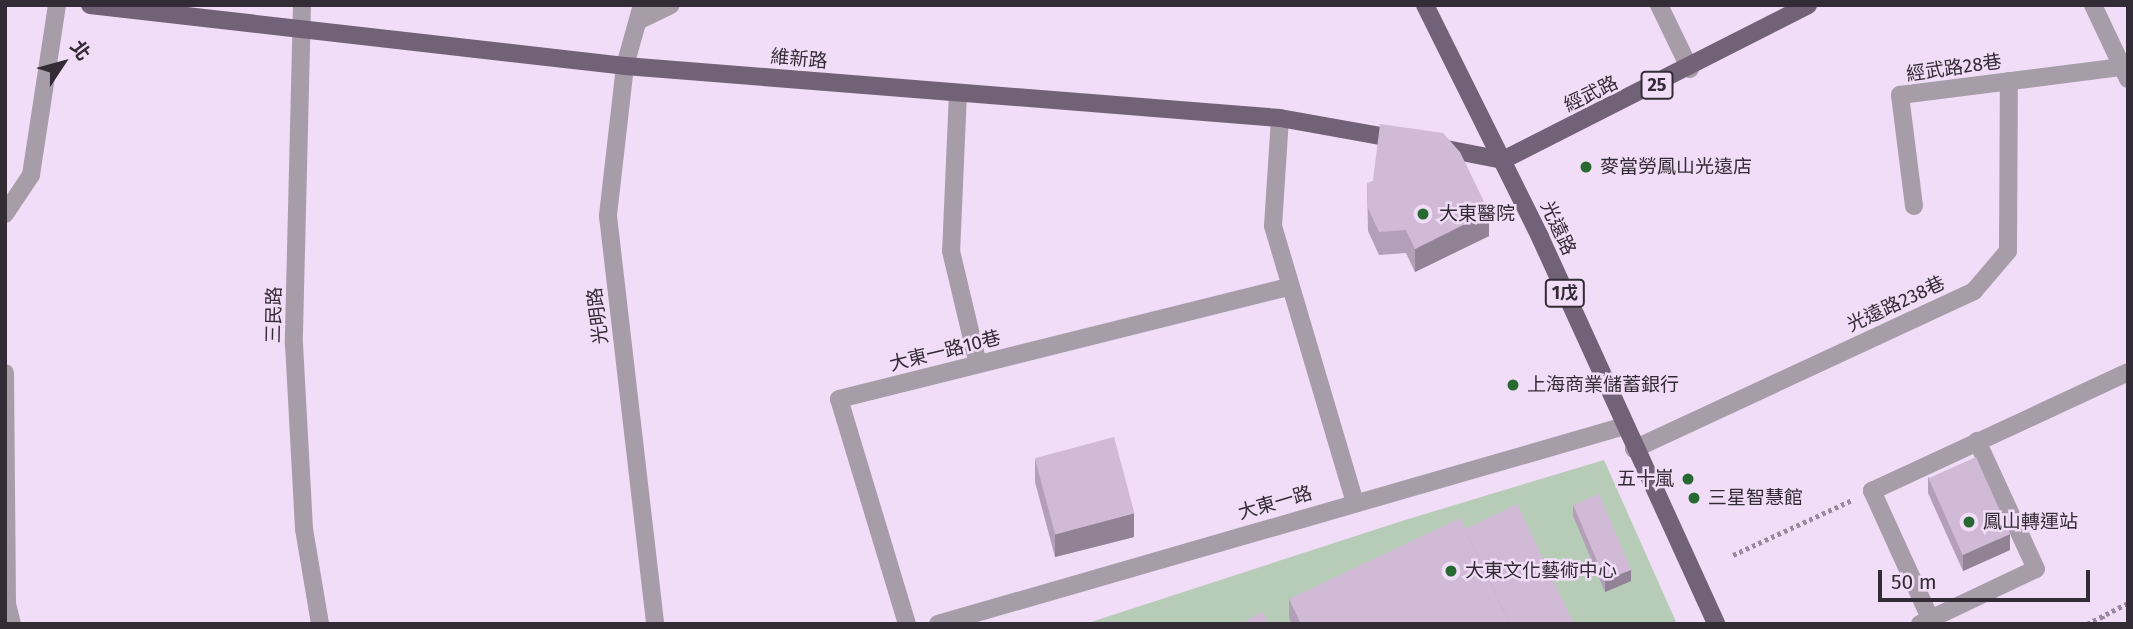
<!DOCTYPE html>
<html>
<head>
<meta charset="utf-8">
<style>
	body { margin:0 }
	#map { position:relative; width:2133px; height:629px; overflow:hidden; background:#f1ddf7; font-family:"Fira Sans","Noto Sans TC",sans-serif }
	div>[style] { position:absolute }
	.green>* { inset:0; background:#b6ccb7 }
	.path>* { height:4.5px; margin-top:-2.25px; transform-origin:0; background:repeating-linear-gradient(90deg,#98899c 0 3.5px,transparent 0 7px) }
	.minor>* { height:18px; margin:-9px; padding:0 9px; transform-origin:9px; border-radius:9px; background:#a69da9 }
	.major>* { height:18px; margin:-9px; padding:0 9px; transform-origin:9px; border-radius:9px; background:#726277 }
	.wall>* { inset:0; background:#b3a0b8 }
	.shaded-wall>* { inset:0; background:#928296 }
	.building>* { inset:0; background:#d0bad6; transform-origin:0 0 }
	.dots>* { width:19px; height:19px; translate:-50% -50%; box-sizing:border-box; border:4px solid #f1ddf7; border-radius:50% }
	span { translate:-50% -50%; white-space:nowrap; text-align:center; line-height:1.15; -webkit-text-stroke:5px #f1ddf7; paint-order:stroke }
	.shield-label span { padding:2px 5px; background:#f1ddf7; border:2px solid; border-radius:5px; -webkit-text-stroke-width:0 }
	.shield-label { font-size:18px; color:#332b35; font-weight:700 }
	.street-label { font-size:19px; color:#332b35 }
	.poi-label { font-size:19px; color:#332b35 }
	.left { translate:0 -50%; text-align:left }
	.right { translate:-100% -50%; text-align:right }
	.frame { position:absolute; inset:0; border:7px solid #332b35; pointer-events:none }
	.north { position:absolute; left:28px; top:28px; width:70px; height:70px; -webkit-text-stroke:5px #f1ddf7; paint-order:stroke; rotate:54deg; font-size:19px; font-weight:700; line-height:28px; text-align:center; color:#332b35 }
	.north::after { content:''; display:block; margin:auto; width:24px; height:32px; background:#332b35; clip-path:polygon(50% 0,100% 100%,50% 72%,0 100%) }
	.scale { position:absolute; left:1878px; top:570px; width:212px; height:32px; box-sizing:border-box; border:4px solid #332b35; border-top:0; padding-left:9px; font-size:21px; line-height:24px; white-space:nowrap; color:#332b35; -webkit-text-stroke:5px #f1ddf7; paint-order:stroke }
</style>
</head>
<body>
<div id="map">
	<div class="green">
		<i style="clip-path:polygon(1604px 460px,1677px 624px,1091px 622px,1405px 520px)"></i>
	</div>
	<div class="path">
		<i style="left:1733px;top:555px;width:131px;rotate:-24.8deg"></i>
		<i style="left:2102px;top:616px;width:9px;rotate:69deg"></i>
		<i style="left:2087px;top:624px;width:46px;rotate:-27.1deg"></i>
	</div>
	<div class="minor">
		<i style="left:302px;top:5px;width:339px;rotate:91.4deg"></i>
		<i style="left:294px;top:344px;width:185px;rotate:86.9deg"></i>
		<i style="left:304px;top:529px;width:96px;rotate:80.4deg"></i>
		<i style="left:642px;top:5px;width:63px;rotate:105.6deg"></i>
		<i style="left:625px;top:66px;width:151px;rotate:96.5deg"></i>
		<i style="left:608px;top:216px;width:411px;rotate:83.4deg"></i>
		<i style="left:1659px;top:5px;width:71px;rotate:64.2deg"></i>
		<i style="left:2093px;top:5px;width:82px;rotate:64.7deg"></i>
		<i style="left:640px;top:20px;width:34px;rotate:-26deg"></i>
		<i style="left:958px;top:93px;width:158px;rotate:92.5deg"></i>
		<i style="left:951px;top:251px;width:116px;rotate:76.6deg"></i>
		<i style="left:1280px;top:118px;width:108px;rotate:93.7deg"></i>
		<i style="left:1273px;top:226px;width:288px;rotate:73.5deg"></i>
		<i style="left:1914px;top:206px;width:112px;rotate:-97.2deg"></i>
		<i style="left:1900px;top:95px;width:224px;rotate:-7.2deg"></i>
		<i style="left:5px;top:214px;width:47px;rotate:-56.3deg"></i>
		<i style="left:31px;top:175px;width:172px;rotate:-81.3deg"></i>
		<i style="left:5px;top:373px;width:231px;rotate:89.5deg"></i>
		<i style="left:7px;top:604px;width:21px;rotate:76deg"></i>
		<i style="left:1634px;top:449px;width:375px;rotate:-24.9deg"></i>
		<i style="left:1974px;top:291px;width:52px;rotate:-49.6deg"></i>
		<i style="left:2008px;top:251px;width:170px;rotate:-89.7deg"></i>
		<i style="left:1930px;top:618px;width:140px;rotate:-114.5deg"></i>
		<i style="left:1872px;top:491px;width:282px;rotate:-24.9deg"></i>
		<i style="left:907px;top:624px;width:235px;rotate:-106.8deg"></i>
		<i style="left:839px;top:399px;width:464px;rotate:-14deg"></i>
		<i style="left:938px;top:624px;width:715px;rotate:-16.08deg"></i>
		<i style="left:1920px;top:624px;width:128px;rotate:-25.4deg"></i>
		<i style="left:2036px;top:569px;width:141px;rotate:-114.7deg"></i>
	</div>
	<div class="major">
		<i style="left:90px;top:5px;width:538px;rotate:6.5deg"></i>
		<i style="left:625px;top:66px;width:657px;rotate:4.54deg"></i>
		<i style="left:1280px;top:118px;width:124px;rotate:10.2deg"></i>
		<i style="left:1425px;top:5px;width:259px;rotate:63.6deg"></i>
		<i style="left:1540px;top:237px;width:425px;rotate:65.5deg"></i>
		<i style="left:1436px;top:147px;width:68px;rotate:11deg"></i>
		<i style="left:1503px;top:160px;width:342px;rotate:-26.9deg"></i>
	</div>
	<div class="wall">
		<i style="clip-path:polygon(1367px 183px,1489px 236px,1415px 272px,1406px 253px,1379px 255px,1368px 231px)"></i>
		<i style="clip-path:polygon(1035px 459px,1134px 537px,1055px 557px,1035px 482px)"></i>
		<i style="clip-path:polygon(1928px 477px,2010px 550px,1963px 571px,1928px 493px)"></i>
		<i style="clip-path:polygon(1573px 505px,1631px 581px,1605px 592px,1573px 516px)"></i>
		<i style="clip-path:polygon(1465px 529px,1574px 624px,1292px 624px,1289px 618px,1289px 599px)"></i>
	</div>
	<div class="shaded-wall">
		<i style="clip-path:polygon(1489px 212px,1489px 236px,1415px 272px,1415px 249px)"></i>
		<i style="clip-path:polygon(1134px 513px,1134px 537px,1055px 557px,1055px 534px)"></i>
		<i style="clip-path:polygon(2010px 534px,2010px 550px,1963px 571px,1963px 555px)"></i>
		<i style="clip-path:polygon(1631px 570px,1631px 581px,1605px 592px,1605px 580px)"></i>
	</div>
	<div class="building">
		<i style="clip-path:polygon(1380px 124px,1443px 133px,1460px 152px,1489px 212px,1415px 249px,1406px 230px,1379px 232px,1368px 208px,1367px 183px,1373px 181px)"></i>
		<i style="left:1114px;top:437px;width:79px;height:82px;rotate:75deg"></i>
		<i style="left:1976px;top:457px;width:84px;height:52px;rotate:66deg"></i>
		<i style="left:1599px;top:494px;width:82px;height:28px;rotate:67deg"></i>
		<i style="clip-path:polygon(1517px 504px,1574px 624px,1510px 624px,1465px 529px)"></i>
		<i style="clip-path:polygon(1460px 518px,1510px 624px,1301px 624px,1289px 599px)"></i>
		<i style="clip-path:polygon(1263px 612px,1269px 624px,1240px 624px)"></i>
	</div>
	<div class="dots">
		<i style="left:1586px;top:167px;background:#286831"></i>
		<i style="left:1423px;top:214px;background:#286831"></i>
		<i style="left:1513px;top:385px;background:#286831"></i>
		<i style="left:1688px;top:479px;background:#286831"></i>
		<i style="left:1694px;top:498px;background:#286831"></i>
		<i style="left:1969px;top:522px;background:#286831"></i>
		<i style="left:1451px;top:571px;background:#286831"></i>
	</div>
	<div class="shield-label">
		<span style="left:1657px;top:85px">25</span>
		<span style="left:1565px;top:293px">1戊</span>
	</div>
	<div class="street-label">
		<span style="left:799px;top:59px;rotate:5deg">維新路</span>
		<span style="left:1954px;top:68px;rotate:-8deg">經武路28巷</span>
		<span style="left:1591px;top:94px;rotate:-26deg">經武路</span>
		<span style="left:1558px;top:228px;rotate:65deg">光遠路</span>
		<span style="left:1896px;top:304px;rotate:-25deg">光遠路238巷</span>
		<span style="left:274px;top:315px;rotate:-89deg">三民路</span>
		<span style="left:598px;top:316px;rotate:-97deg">光明路</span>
		<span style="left:945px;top:351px;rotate:-14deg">大東一路10巷</span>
		<span style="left:1275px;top:503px;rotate:-16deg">大東一路</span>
	</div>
	<div class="poi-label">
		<span class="left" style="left:1600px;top:167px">麥當勞鳳山光遠店</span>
		<span class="left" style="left:1439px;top:214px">大東醫院</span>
		<span class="left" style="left:1527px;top:385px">上海商業儲蓄銀行</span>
		<span class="right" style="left:1674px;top:479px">五十嵐</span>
		<span class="left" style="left:1708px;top:498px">三星智慧館</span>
		<span class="left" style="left:1983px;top:522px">鳳山轉運站</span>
		<span class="left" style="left:1465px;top:571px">大東文化藝術中心</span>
	</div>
	<div class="frame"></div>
	<div class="north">北</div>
	<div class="scale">50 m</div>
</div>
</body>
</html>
